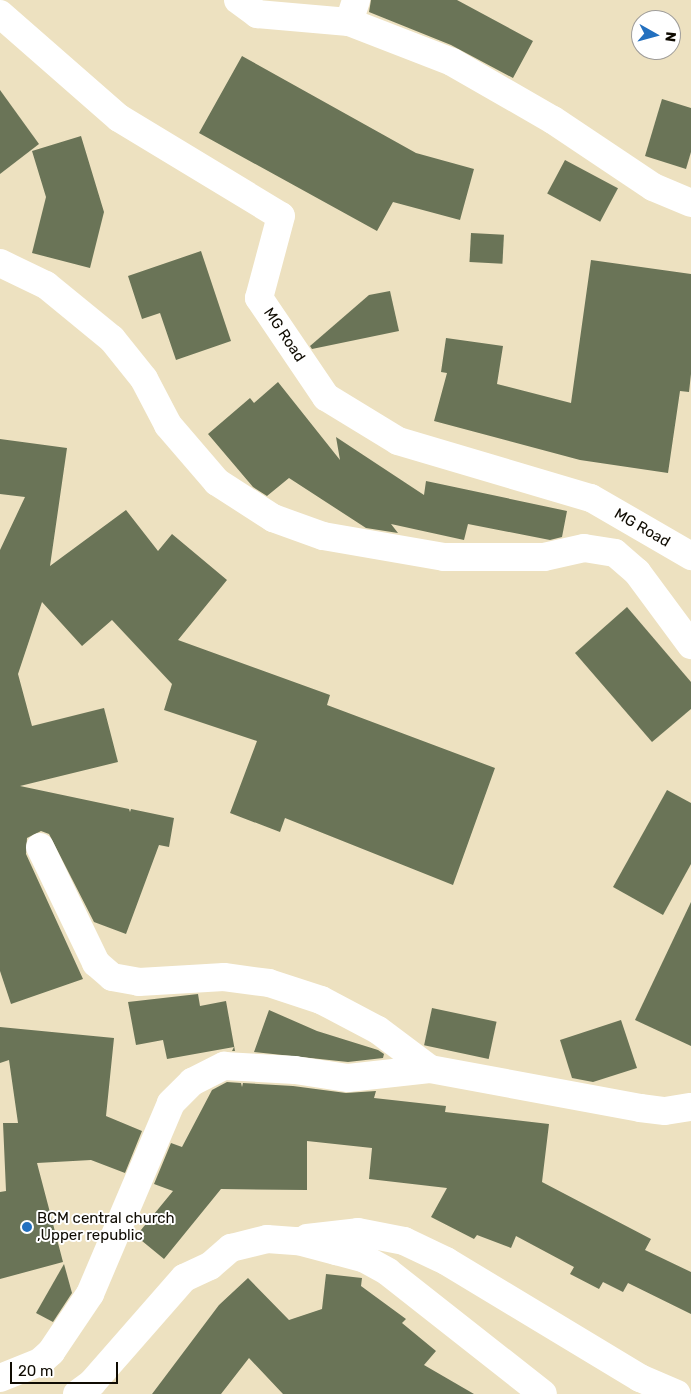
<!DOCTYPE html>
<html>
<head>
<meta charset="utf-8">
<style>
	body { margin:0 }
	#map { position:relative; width:691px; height:1394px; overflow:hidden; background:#ede1c0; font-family:Rubik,sans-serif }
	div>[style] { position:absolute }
	.building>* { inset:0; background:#6a7457; transform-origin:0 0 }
	.minor>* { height:28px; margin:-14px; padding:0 14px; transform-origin:14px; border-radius:14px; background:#fff }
	.major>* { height:28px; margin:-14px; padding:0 14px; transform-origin:14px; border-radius:14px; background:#fff }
	.dots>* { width:14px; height:14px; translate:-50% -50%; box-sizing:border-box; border:2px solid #fff; border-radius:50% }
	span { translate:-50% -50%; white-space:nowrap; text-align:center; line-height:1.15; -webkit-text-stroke:4px #fff; paint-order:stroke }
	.street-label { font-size:15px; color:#0f0b02 }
	.poi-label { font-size:15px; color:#0f0b02 }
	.left { translate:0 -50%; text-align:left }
	.north { position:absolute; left:631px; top:10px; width:50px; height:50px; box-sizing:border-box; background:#fff; border:1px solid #9f9d9a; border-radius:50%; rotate:97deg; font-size:14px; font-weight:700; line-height:20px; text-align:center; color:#0f0b02 }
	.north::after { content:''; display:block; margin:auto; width:18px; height:22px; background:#2370bf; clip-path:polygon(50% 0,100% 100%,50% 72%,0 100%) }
	.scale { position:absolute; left:10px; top:1362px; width:108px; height:22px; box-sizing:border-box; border:2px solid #0f0b02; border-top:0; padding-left:6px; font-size:15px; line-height:18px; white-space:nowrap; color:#0f0b02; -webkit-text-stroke:4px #fff; paint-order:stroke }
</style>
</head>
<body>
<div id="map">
	<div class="building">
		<i style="clip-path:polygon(371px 0,457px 0,533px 41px,513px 78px,451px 45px,369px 12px)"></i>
		<i style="clip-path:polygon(242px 56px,416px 153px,474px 169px,460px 220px,393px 202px,377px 231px,199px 133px)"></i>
		<i style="clip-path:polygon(0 90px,39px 144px,0 174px)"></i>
		<i style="clip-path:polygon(662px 99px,691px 108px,691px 152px,686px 169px,645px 156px)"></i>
		<i style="clip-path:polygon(81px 136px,104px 212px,90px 268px,32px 253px,46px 197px,32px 151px)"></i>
		<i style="left:565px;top:160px;width:60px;height:38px;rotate:28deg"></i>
		<i style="left:471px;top:233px;width:33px;height:29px;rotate:3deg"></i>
		<i style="clip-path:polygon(201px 251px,231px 341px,176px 360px,160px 313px,142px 319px,128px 276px)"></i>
		<i style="clip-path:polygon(591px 260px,691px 274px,691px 374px,689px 392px,680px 391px,668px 473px,580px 460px,434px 421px,447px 373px,441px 372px,446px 338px,503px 346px,497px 384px,571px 403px)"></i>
		<i style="clip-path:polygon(390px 291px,399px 331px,312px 349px,310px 346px,369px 295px)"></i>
		<i style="clip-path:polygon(278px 382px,340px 460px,336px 437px,424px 495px,426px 481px,567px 511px,562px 537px,550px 540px,468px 524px,464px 540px,391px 524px,398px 533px,366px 528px,289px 478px,267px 496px,253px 487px,208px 434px,250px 398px,254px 403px)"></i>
		<i style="clip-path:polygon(0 439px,67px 448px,50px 566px,126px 510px,158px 551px,172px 534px,227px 580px,178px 640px,330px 695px,327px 705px,495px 768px,453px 885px,285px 818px,280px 832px,230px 813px,257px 741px,164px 710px,172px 684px,112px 620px,82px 646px,42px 602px,18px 674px,32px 726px,104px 708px,118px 762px,20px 786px,129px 809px,130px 812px,131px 809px,174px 818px,169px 847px,159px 845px,126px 934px,94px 922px,49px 834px,41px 831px,27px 838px,26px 854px,83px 979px,11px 1004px,0 971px,0 550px,25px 497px,0 494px)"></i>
		<i style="clip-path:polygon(627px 607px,691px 682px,691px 709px,652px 742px,575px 653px)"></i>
		<i style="clip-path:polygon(667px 790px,691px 803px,691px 864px,663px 915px,613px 887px)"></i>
		<i style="clip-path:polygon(691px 902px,691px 1046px,635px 1020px)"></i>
		<i style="clip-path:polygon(198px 994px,200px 1006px,226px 1001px,235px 1051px,232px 1051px,234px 1047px,167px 1059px,163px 1040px,136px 1045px,128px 1002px)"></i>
		<i style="left:432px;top:1008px;width:66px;height:38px;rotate:12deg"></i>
		<i style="clip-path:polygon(269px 1010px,317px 1031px,378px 1050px,384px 1054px,383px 1058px,348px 1062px,254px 1052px)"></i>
		<i style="clip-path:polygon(621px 1020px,637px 1068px,593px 1082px,572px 1078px,560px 1040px)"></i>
		<i style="clip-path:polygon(0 1027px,114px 1038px,106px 1116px,142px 1131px,125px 1173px,91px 1160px,37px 1163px,63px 1262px,0 1279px,0 1192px,6px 1191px,3px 1123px,18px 1123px,9px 1060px,0 1063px)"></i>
		<i style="clip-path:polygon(227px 1082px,241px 1083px,242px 1087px,243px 1083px,293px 1086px,346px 1093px,376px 1091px,374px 1098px,446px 1106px,445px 1112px,549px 1124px,542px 1182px,651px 1239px,645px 1250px,691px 1272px,691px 1314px,628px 1283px,623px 1292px,603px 1282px,599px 1289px,570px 1274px,574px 1267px,516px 1236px,511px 1248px,477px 1235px,474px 1239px,431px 1217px,447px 1188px,369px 1179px,372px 1148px,307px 1141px,307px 1190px,221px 1189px,164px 1259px,136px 1236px,173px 1191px,154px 1184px,171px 1143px,182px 1147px,212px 1090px)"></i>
		<i style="clip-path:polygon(64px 1264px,72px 1293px,53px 1322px,36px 1313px)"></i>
		<i style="clip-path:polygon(326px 1274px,362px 1278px,361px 1286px,406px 1319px,402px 1323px,436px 1351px,424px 1365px,474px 1394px,283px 1394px,249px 1358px,221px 1394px,152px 1394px,219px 1305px,248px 1278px,289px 1320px,322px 1309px)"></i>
	</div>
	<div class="minor">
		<i style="left:349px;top:22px;width:23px;rotate:-72deg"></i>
		<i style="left:40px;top:847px;width:129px;rotate:64.2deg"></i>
		<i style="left:96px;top:963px;width:21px;rotate:41deg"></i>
		<i style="left:112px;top:977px;width:27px;rotate:10deg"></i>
		<i style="left:139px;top:982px;width:85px;rotate:-3.4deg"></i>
		<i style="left:224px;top:977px;width:45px;rotate:7.6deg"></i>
		<i style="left:269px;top:983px;width:55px;rotate:18.1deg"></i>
		<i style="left:321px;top:1000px;width:64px;rotate:27.8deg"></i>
		<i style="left:378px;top:1030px;width:65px;rotate:36.9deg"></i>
		<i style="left:307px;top:1238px;width:51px;rotate:-6.7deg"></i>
		<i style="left:358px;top:1232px;width:47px;rotate:11.1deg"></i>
		<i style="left:404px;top:1241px;width:47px;rotate:25.5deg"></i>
		<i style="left:446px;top:1261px;width:227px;rotate:31.1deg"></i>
		<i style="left:640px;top:1378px;width:40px;rotate:23.4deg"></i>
		<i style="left:0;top:1378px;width:43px;rotate:-21.8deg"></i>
		<i style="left:40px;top:1362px;width:15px;rotate:-42deg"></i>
		<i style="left:51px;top:1352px;width:70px;rotate:-56.1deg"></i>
		<i style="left:90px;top:1294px;width:207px;rotate:-67deg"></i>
		<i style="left:171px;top:1103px;width:30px;rotate:-45deg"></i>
		<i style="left:192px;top:1082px;width:36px;rotate:-27deg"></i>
		<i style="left:224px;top:1066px;width:71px;rotate:3.2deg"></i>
		<i style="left:295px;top:1070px;width:54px;rotate:8.6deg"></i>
		<i style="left:348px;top:1078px;width:82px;rotate:-6.3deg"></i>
		<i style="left:430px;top:1069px;width:214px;rotate:10.5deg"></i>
		<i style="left:640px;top:1108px;width:25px;rotate:7deg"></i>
		<i style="left:665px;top:1111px;width:26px;rotate:-9deg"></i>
		<i style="left:77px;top:1394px;width:19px;rotate:-36deg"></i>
		<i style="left:92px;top:1383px;width:140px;rotate:-48.8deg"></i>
		<i style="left:184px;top:1278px;width:29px;rotate:-25deg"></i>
		<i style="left:210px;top:1266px;width:28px;rotate:-41deg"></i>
		<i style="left:231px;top:1248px;width:37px;rotate:-14deg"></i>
		<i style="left:267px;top:1239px;width:31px;rotate:4deg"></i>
		<i style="left:298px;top:1241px;width:39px;rotate:15deg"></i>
		<i style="left:336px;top:1251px;width:30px;rotate:15deg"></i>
		<i style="left:365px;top:1259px;width:26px;rotate:29deg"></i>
		<i style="left:388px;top:1272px;width:197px;rotate:38.2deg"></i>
	</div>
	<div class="major">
		<i style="left:238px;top:0;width:24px;rotate:36deg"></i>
		<i style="left:257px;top:14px;width:92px;rotate:5deg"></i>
		<i style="left:349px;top:22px;width:110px;rotate:21.2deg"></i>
		<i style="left:452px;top:62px;width:116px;rotate:29.9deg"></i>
		<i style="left:553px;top:120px;width:120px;rotate:33.8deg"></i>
		<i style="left:653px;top:187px;width:41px;rotate:22.8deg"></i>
		<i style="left:0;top:14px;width:158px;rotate:41.2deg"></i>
		<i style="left:119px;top:118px;width:189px;rotate:31.2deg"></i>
		<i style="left:281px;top:216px;width:85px;rotate:105deg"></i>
		<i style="left:259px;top:298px;width:120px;rotate:55.9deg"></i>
		<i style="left:326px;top:397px;width:84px;rotate:31.4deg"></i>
		<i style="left:398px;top:441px;width:201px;rotate:16.5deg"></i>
		<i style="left:591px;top:498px;width:116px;rotate:30.1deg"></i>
		<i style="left:0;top:263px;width:51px;rotate:25.6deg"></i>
		<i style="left:46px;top:285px;width:85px;rotate:39.3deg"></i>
		<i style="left:112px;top:339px;width:51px;rotate:51.3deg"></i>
		<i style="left:144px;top:379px;width:52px;rotate:62.4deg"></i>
		<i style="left:168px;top:425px;width:75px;rotate:49.3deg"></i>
		<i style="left:217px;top:482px;width:67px;rotate:32.7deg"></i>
		<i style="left:273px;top:518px;width:53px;rotate:19.8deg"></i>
		<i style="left:323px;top:536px;width:123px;rotate:9.8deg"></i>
		<i style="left:444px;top:557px;width:100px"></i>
		<i style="left:544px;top:557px;width:41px;rotate:-12.7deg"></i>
		<i style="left:584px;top:548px;width:31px;rotate:9deg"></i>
		<i style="left:615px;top:553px;width:29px;rotate:41deg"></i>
		<i style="left:637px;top:572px;width:91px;rotate:53.5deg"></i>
	</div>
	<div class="dots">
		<i style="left:27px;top:1227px;background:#2370bf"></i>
	</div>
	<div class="street-label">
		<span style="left:284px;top:335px;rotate:56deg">MG Road</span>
		<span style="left:642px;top:528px;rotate:30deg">MG Road</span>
	</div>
	<div class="poi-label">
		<span class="left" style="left:37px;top:1227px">BCM central church<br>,Upper republic</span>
	</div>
	<div class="north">N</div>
	<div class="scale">20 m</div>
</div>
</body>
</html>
